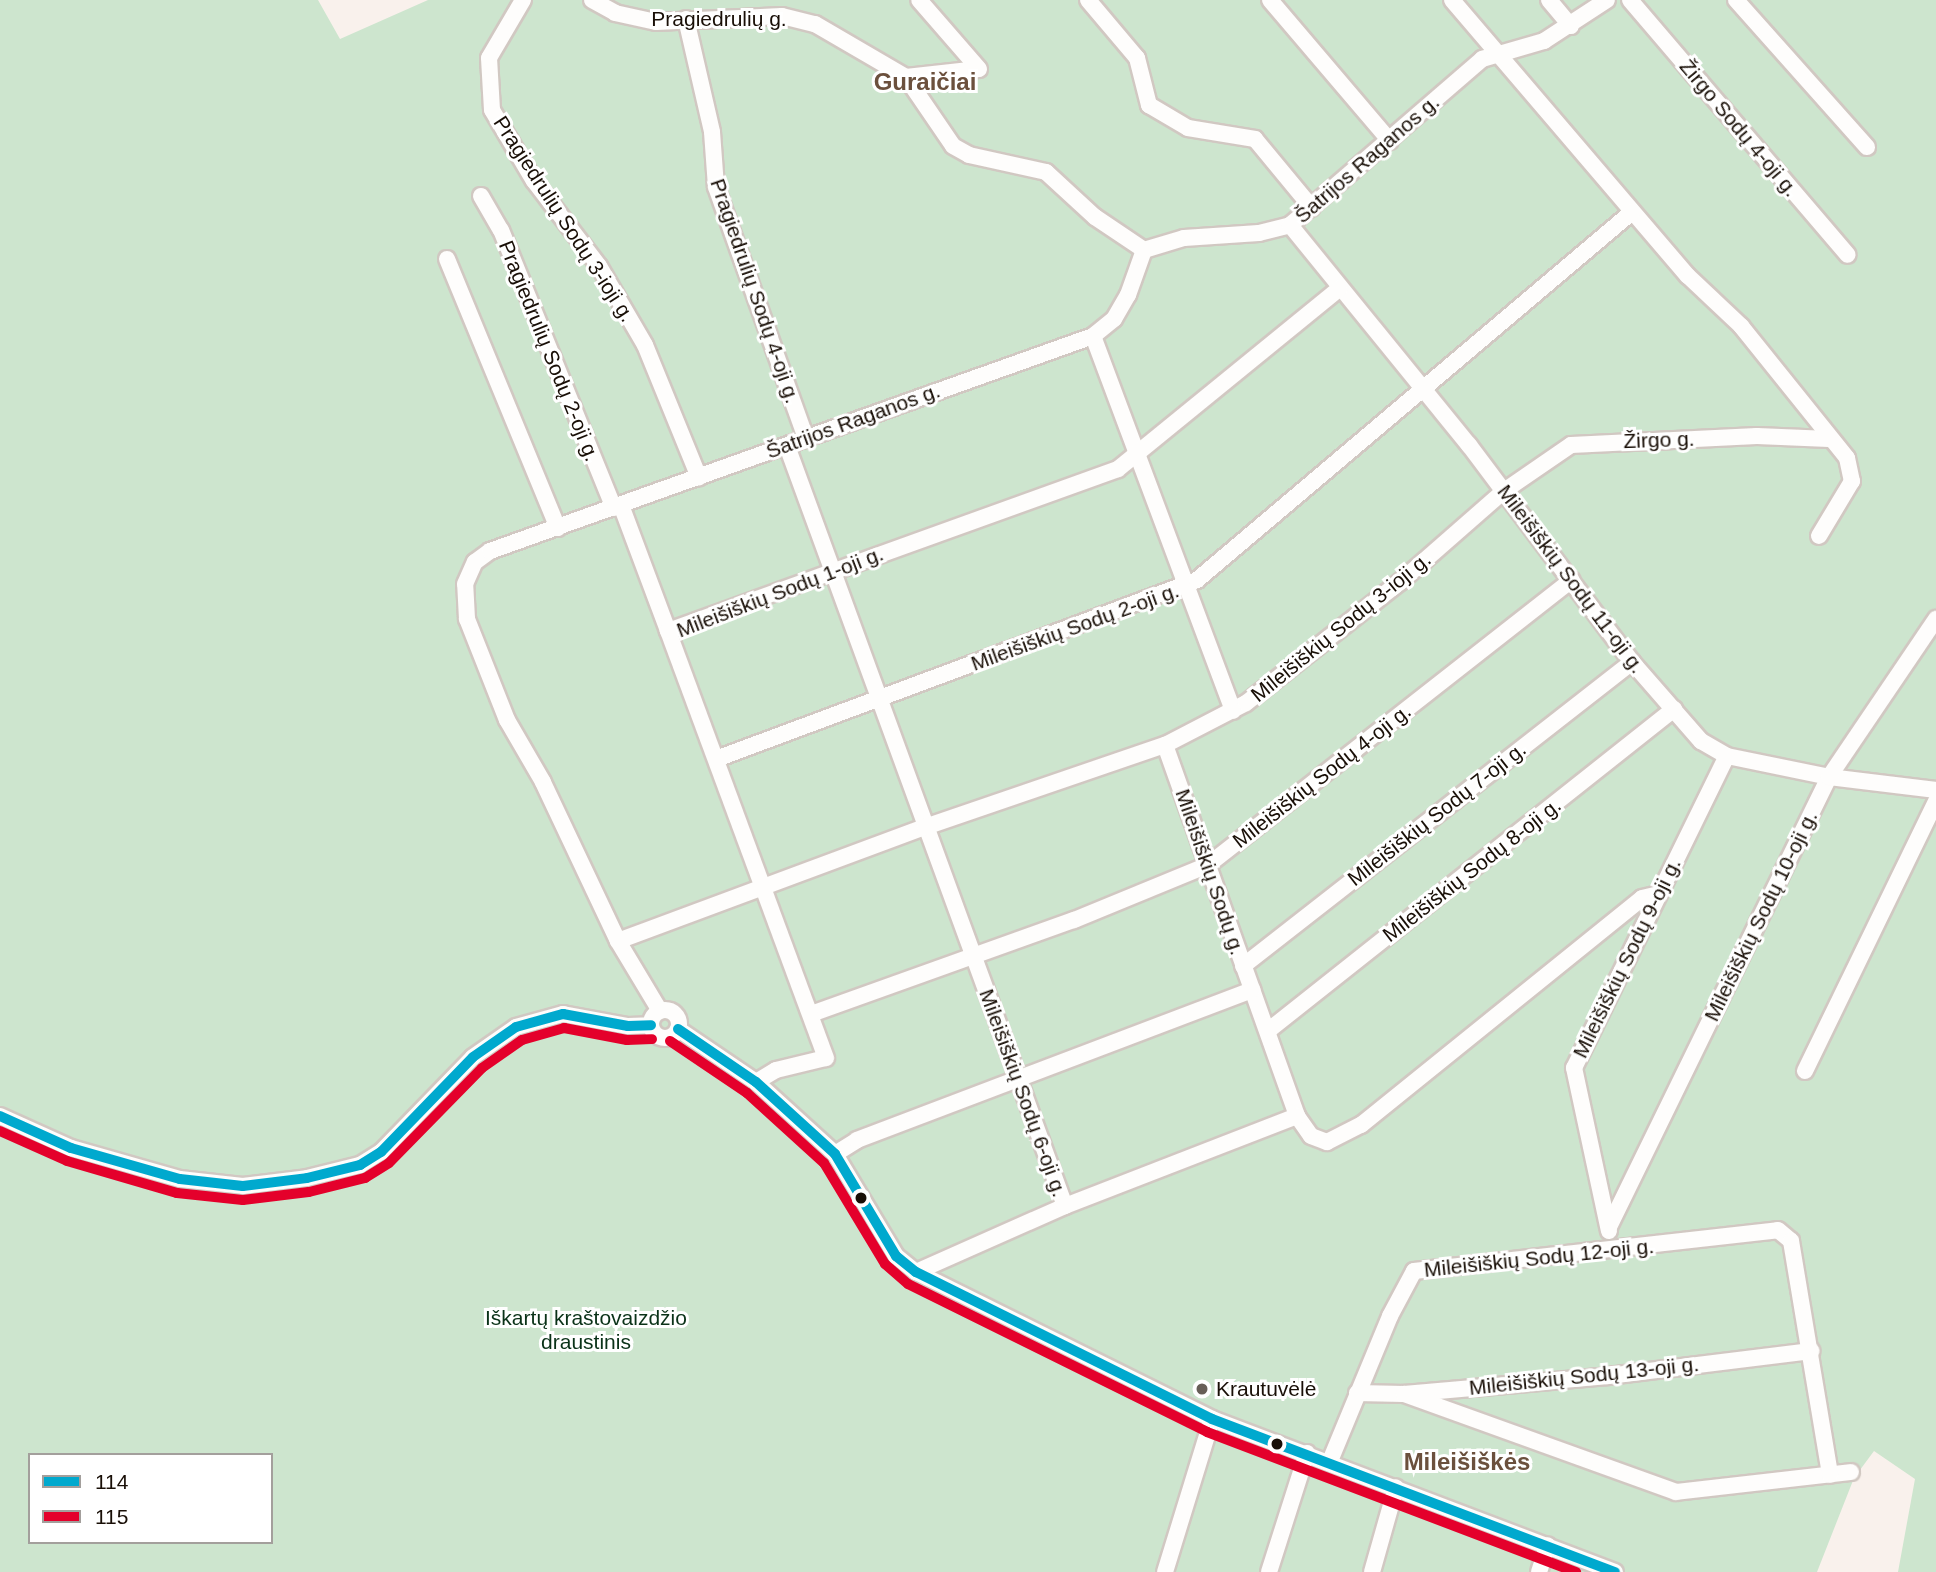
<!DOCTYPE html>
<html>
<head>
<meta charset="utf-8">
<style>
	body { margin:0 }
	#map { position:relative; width:1936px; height:1572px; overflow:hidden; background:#f9f1ec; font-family:Helvetica,sans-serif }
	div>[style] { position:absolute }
	.green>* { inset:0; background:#cde5ce }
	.roads { filter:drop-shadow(2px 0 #d1c8c2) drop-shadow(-2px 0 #d1c8c2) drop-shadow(0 2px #d1c8c2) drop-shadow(0 -2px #d1c8c2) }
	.minor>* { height:16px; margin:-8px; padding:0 8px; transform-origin:8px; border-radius:8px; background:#fefdfc }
	.minor>.ring { margin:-8px; padding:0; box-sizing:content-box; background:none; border:16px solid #fefdfc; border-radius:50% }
	.bus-1>* { height:10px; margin:-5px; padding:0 5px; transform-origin:5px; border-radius:5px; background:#00a9ce }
	.bus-2>* { height:10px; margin:-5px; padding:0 5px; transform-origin:5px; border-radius:5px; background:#e4002b }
	.dots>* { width:19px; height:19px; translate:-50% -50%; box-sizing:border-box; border:4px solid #fff; border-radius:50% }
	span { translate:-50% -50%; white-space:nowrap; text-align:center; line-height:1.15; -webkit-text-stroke:6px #fff; paint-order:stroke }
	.street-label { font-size:21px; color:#190f07 }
	.park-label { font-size:21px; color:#0a3218 }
	.poi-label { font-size:21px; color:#190f07 }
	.left { translate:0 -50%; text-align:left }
	.quarter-label { font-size:24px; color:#6b503d; font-weight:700 }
	.legend { position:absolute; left:28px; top:1453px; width:245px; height:91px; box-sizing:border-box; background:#fff; border:2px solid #a39f9c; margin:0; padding:9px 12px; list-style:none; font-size:21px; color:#190f07 }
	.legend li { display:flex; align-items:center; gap:14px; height:35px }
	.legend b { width:35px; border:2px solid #a39f9c }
</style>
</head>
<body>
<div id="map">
	<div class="green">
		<i style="clip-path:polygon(evenodd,0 0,318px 0,340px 39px,428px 0,1936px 0,1936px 1572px,1898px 1572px,1915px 1479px,1874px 1451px,1854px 1478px,1817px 1572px,0 1572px,0 0,30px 1455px,271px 1455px,271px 1542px,30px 1542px,30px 1455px)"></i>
	</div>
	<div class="roads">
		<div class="minor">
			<i style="left:523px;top:0;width:67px;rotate:120.4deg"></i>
			<i style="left:489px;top:58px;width:52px;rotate:86.7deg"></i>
			<i style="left:492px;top:110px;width:82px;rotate:59.4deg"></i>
			<i style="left:534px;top:181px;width:107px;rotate:52.6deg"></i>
			<i style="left:599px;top:266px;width:91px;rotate:59.8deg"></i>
			<i style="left:645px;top:345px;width:143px;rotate:67.8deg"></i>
			<i style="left:592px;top:0;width:26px;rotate:29deg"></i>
			<i style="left:615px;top:13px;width:42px;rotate:12.4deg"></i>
			<i style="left:656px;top:22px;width:126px;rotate:-2.7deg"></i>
			<i style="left:782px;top:16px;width:34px;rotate:14deg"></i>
			<i style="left:815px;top:24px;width:105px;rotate:30.2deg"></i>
			<i style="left:906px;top:77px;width:83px;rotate:55.7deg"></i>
			<i style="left:953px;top:146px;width:18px;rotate:29deg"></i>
			<i style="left:969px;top:155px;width:79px;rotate:12.4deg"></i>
			<i style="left:1046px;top:172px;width:67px;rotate:42.6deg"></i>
			<i style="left:1095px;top:217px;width:59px;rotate:34deg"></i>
			<i style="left:1088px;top:0;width:76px;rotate:49.8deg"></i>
			<i style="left:1137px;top:58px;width:49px;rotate:75.7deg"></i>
			<i style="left:1149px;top:105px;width:45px;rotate:30.5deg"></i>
			<i style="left:1188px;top:128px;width:68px;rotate:9.3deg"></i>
			<i style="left:1255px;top:139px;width:89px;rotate:50.4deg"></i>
			<i style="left:1270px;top:0;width:185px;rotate:49.6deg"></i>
			<i style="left:1452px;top:0;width:363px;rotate:49.5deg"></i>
			<i style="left:1688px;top:276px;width:73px;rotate:43.3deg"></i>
			<i style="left:1741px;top:326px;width:169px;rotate:51.2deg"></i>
			<i style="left:1847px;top:458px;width:24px;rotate:78deg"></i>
			<i style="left:1852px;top:481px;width:64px;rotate:121deg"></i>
			<i style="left:1549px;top:0;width:34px;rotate:50deg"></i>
			<i style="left:1630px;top:0;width:335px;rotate:49.5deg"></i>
			<i style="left:1736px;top:0;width:197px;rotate:48.3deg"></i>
			<i style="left:686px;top:19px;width:116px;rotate:77deg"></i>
			<i style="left:712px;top:132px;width:55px;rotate:85.8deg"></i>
			<i style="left:716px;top:187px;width:268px;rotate:70.3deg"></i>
			<i style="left:906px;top:77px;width:73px;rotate:-6.3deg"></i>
			<i style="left:979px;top:69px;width:91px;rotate:-131deg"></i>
			<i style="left:481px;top:196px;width:39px;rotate:60deg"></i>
			<i style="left:501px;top:230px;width:300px;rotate:67.9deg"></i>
			<i style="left:1290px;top:225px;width:284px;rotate:50.9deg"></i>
			<i style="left:1469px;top:445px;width:271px;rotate:53.1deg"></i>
			<i style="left:1632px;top:662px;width:105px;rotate:48.9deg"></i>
			<i style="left:1701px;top:741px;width:30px;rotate:30deg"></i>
			<i style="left:1727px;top:756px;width:104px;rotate:11.6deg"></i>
			<i style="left:1829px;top:777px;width:108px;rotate:6.9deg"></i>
			<i style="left:447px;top:259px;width:291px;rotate:67.6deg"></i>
			<i style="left:1093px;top:336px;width:400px;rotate:69.5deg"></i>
			<i style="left:787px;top:446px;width:809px;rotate:69.91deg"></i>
			<i style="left:1065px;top:1206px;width:163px;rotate:156.1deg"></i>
			<i style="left:621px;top:505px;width:134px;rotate:69.5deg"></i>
			<i style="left:1165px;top:745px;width:91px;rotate:-27.4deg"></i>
			<i style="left:1246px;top:703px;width:196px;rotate:-38.2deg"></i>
			<i style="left:1400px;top:582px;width:138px;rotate:-41.2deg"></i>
			<i style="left:1504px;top:491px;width:81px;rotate:-34.5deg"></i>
			<i style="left:1571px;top:445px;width:186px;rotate:-2.8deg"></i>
			<i style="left:1757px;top:436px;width:72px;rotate:2.4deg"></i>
			<i style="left:716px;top:759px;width:513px;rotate:-20.41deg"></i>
			<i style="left:1197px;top:580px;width:570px;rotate:-40.23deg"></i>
			<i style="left:618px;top:941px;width:327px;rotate:-20.4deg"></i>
			<i style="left:925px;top:827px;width:254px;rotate:-18.9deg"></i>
			<i style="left:1165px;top:745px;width:394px;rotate:70.4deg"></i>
			<i style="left:1297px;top:1116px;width:24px;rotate:55deg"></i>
			<i style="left:1311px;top:1136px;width:17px;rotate:21deg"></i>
			<i style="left:1327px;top:1142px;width:38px;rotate:-27deg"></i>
			<i style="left:1361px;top:1125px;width:361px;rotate:-38.9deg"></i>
			<i style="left:1642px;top:898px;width:13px;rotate:-13deg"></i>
			<i style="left:1243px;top:966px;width:494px;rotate:-38deg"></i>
			<i class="ring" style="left:651px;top:1010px;width:12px;height:12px"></i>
			<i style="left:660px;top:1011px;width:82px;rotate:-121deg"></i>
			<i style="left:618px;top:941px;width:176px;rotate:-115.3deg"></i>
			<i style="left:543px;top:782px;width:72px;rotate:-120.1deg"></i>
			<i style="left:507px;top:720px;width:109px;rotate:-111.6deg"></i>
			<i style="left:467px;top:619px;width:35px;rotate:-93deg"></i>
			<i style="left:465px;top:584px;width:24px;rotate:-66deg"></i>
			<i style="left:475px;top:562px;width:19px;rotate:-36deg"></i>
			<i style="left:490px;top:551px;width:640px;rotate:-19.62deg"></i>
			<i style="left:1093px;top:336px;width:27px;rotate:-39deg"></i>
			<i style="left:1114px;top:319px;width:28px;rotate:-60deg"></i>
			<i style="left:1128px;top:295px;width:48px;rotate:-70.4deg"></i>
			<i style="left:1144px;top:250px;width:42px;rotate:-16.7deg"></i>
			<i style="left:1184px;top:238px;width:75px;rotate:-3.8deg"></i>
			<i style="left:1259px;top:233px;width:32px;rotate:-14deg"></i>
			<i style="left:1290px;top:225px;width:254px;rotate:-40.8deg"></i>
			<i style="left:1482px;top:59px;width:65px;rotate:-16.2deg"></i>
			<i style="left:1544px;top:41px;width:75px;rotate:-33.1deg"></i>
			<i style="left:811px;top:1014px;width:279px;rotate:-19.7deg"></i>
			<i style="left:1074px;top:920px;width:145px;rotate:-22.3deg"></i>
			<i style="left:1208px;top:865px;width:462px;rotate:-38.1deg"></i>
			<i style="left:678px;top:1029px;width:94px;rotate:34.2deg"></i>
			<i style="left:756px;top:1082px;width:107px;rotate:42.3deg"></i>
			<i style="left:835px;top:1154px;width:119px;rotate:59.1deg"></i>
			<i style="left:896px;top:1256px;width:26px;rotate:39deg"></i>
			<i style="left:916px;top:1272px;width:330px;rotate:26.4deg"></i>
			<i style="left:1212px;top:1419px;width:431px;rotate:20.8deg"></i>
			<i style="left:1269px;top:1030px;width:517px;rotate:-38.4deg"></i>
			<i style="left:1805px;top:1071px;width:300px;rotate:-64.1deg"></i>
			<i style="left:756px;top:1082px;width:23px;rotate:-31deg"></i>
			<i style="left:776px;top:1070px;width:51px;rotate:-13.5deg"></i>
			<i style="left:826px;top:1058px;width:455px;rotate:-110.3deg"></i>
			<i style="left:668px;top:631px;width:478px;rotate:-19.8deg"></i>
			<i style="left:1118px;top:469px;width:286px;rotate:-39.2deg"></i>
			<i style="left:0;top:1116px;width:78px;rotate:24.3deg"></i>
			<i style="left:71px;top:1148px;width:113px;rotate:15.9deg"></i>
			<i style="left:180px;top:1179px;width:63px;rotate:6.3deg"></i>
			<i style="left:243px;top:1186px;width:64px;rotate:-7.1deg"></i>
			<i style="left:307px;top:1178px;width:55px;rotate:-13.8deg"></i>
			<i style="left:360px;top:1165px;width:25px;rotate:-32deg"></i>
			<i style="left:381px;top:1152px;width:132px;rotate:-45.9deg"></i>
			<i style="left:473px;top:1057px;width:52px;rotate:-34.9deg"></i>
			<i style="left:516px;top:1027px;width:49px;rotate:-15.5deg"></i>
			<i style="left:563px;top:1014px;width:66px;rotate:10.5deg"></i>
			<i style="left:628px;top:1026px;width:23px;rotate:-2deg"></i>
			<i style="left:835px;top:1154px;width:26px;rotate:-32deg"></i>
			<i style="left:857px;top:1140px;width:423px;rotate:-20.8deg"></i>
			<i style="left:1065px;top:1206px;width:249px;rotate:-21.2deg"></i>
			<i style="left:1609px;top:1227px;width:501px;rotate:-63.95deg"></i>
			<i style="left:1829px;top:777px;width:191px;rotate:-55.9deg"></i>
			<i style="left:1609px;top:1231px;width:167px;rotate:-102.1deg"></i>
			<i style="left:1574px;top:1068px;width:347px;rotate:-63.9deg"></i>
			<i style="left:1357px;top:1393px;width:47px;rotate:1.2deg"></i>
			<i style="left:1404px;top:1394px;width:205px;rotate:-5deg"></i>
			<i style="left:1608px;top:1376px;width:205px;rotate:-7deg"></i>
			<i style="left:1404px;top:1394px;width:289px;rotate:19.8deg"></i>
			<i style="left:1676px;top:1492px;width:176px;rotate:-6.5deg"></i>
			<i style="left:1330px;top:1461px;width:157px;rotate:-67.5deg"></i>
			<i style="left:1390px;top:1316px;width:51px;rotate:-61.9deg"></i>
			<i style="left:1414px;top:1271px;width:366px;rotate:-6.4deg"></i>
			<i style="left:1778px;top:1230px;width:17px;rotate:40deg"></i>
			<i style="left:1791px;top:1241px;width:237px;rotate:80.5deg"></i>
			<i style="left:1165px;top:1572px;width:160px;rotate:-72.9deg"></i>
			<i style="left:1269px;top:1572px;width:125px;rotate:-72.3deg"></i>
			<i style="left:1372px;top:1572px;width:88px;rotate:-74.2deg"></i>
			<i style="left:1539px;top:1572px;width:28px;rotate:-72deg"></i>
		</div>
	</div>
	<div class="bus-1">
		<i style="left:678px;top:1029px;width:94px;rotate:34.2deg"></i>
		<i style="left:756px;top:1082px;width:107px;rotate:42.3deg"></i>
		<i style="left:835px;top:1154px;width:119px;rotate:59.1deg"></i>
		<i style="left:896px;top:1256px;width:26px;rotate:39deg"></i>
		<i style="left:916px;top:1272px;width:330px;rotate:26.4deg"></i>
		<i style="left:1212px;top:1419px;width:431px;rotate:20.8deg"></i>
		<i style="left:0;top:1116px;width:78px;rotate:24.3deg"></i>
		<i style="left:71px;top:1148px;width:113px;rotate:15.9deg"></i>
		<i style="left:180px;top:1179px;width:63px;rotate:6.3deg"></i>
		<i style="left:243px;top:1186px;width:64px;rotate:-7.1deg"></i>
		<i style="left:307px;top:1178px;width:55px;rotate:-13.8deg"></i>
		<i style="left:360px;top:1165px;width:25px;rotate:-32deg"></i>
		<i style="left:381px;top:1152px;width:132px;rotate:-45.9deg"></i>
		<i style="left:473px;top:1057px;width:52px;rotate:-34.9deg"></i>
		<i style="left:516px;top:1027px;width:49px;rotate:-15.5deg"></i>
		<i style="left:563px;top:1014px;width:66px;rotate:10.5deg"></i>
		<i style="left:628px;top:1026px;width:23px;rotate:-2deg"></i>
	</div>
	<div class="bus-2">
		<i style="left:670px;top:1041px;width:93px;rotate:34deg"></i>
		<i style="left:747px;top:1093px;width:104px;rotate:42.3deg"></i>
		<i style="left:824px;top:1163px;width:118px;rotate:58.9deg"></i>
		<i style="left:885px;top:1264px;width:30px;rotate:41deg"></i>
		<i style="left:908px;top:1284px;width:334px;rotate:26.3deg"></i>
		<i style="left:1207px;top:1432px;width:395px;rotate:20.8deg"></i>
		<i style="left:0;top:1131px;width:73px;rotate:24.1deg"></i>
		<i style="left:67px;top:1161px;width:115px;rotate:16.2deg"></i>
		<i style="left:177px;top:1193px;width:66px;rotate:6.1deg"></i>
		<i style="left:243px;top:1200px;width:66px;rotate:-6.9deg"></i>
		<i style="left:309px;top:1192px;width:58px;rotate:-14deg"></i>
		<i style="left:365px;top:1178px;width:28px;rotate:-32deg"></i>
		<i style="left:389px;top:1163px;width:133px;rotate:-45.6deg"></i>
		<i style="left:482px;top:1068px;width:49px;rotate:-35deg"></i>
		<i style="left:522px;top:1040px;width:44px;rotate:-15.9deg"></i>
		<i style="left:564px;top:1028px;width:64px;rotate:10.8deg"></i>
		<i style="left:627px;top:1040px;width:25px;rotate:-2deg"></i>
	</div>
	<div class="dots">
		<i style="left:861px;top:1198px;background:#190f07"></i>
		<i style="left:1202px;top:1389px;background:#675e57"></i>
		<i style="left:1277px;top:1444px;background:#190f07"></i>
	</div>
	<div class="street-label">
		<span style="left:719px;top:19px">Pragiedrulių g.</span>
		<span style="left:1739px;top:128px;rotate:50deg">Žirgo Sodų 4-oji g.</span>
		<span style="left:1367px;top:159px;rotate:-41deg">Šatrijos Raganos g.</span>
		<span style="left:564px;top:219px;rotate:57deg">Pragiedrulių Sodų 3-ioji g.</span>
		<span style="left:755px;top:291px;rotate:71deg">Pragiedrulių Sodų 4-oji g.</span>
		<span style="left:549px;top:351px;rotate:68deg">Pragiedrulių Sodų 2-oji g.</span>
		<span style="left:853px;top:421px;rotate:-20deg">Šatrijos Raganos g.</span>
		<span style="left:1659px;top:440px;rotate:-2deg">Žirgo g.</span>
		<span style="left:1571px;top:579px;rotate:53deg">Mileišiškių Sodų 11-oji g.</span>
		<span style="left:780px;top:592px;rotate:-21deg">Mileišiškių Sodų 1-oji g.</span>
		<span style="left:1075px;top:627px;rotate:-20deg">Mileišiškių Sodų 2-oji g.</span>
		<span style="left:1341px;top:627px;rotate:-39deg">Mileišiškių Sodų 3-ioji g.</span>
		<span style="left:1322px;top:776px;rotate:-38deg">Mileišiškių Sodų 4-oji g.</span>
		<span style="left:1437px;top:814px;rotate:-38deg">Mileišiškių Sodų 7-oji g.</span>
		<span style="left:1472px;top:870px;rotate:-38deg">Mileišiškių Sodų 8-oji g.</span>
		<span style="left:1210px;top:872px;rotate:71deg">Mileišiškių Sodų g.</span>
		<span style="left:1761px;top:916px;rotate:-64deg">Mileišiškių Sodų 10-oji g.</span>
		<span style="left:1627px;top:958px;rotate:-64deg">Mileišiškių Sodų 9-oji g.</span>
		<span style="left:1023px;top:1093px;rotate:70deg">Mileišiškių Sodų 6-oji g.</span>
		<span style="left:1539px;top:1258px;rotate:-6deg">Mileišiškių Sodų 12-oji g.</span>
		<span style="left:1584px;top:1376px;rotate:-6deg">Mileišiškių Sodų 13-oji g.</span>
	</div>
	<div class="park-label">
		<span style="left:586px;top:1330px">Iškartų kraštovaizdžio<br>draustinis</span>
	</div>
	<div class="poi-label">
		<span class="left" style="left:1216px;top:1389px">Krautuvėlė</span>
	</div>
	<div class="quarter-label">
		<span style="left:925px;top:82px">Guraičiai</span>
		<span style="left:1467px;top:1462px">Mileišiškės</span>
	</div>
	<ul class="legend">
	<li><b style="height:9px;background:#00a9ce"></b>114</li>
	<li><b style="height:9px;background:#e4002b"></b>115</li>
	</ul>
</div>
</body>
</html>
